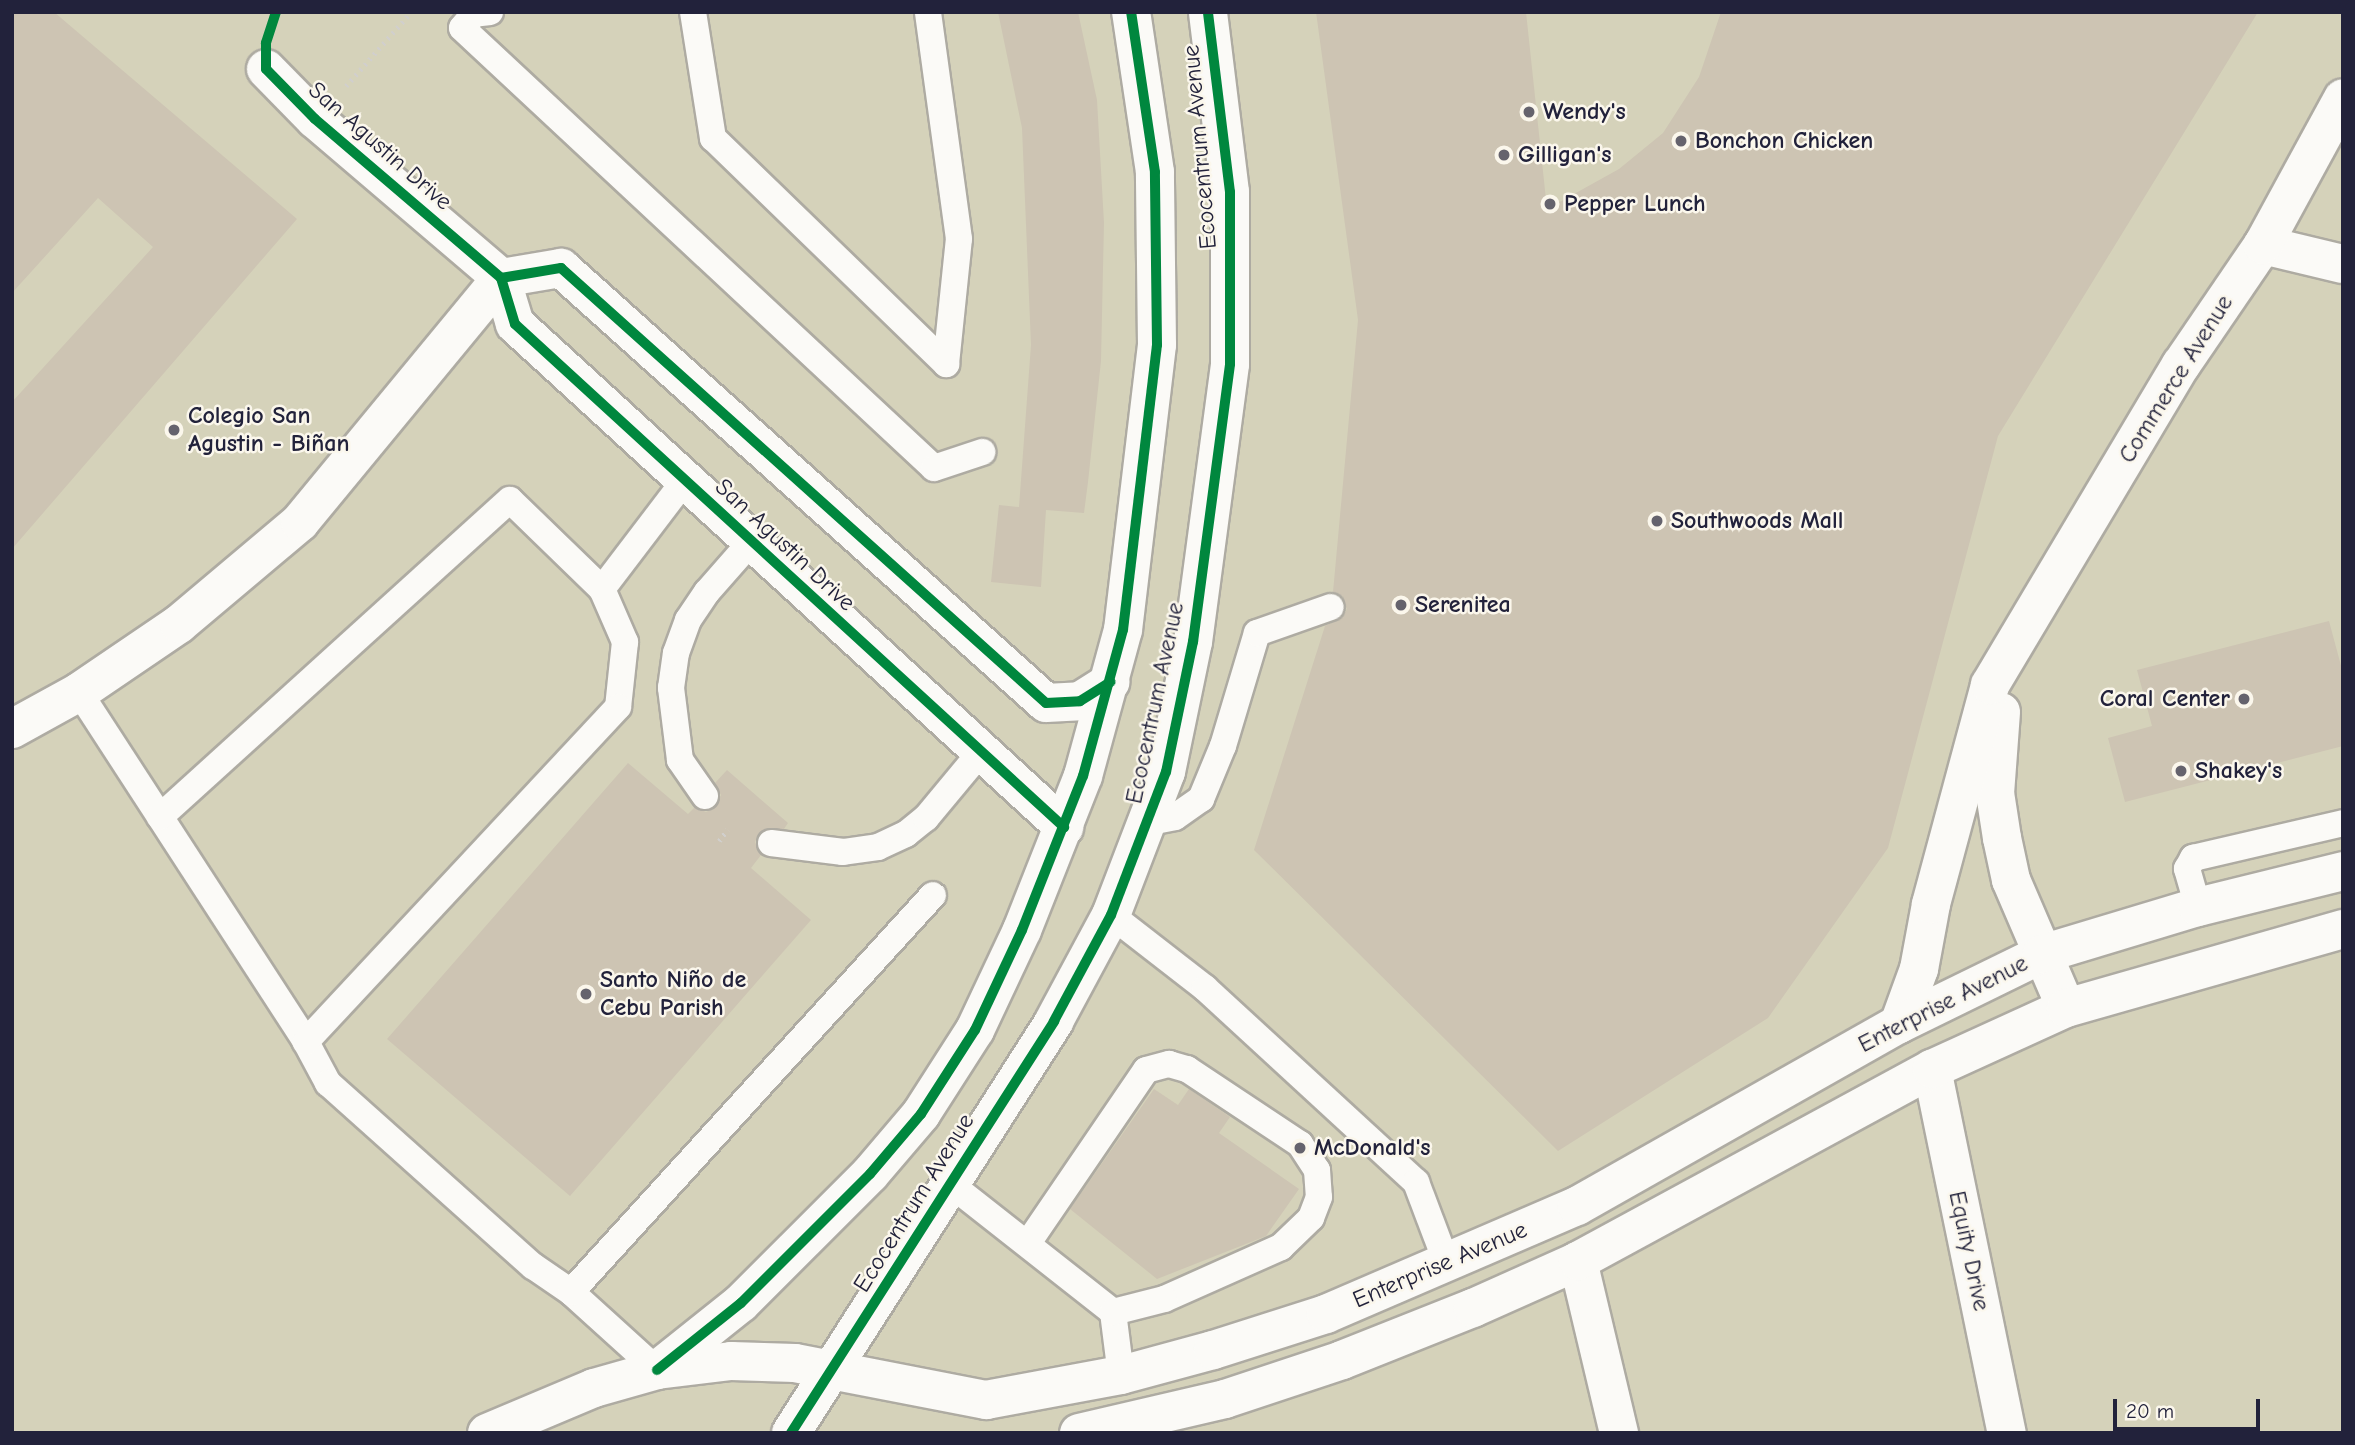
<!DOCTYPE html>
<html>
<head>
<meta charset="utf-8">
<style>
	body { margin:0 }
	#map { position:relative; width:2355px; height:1445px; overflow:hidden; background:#e2ddcb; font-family:"Comic Neue",sans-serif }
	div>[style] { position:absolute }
	.built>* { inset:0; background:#d5d2ba; transform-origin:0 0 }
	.building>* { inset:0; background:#cdc4b3 }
	.path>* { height:4.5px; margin-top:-2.25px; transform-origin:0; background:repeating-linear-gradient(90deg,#d1cfcc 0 2px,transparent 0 7px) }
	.roads { filter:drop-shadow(2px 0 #aeaba2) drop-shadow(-2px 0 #aeaba2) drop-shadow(0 2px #aeaba2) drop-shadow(0 -2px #aeaba2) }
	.service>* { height:26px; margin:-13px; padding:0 13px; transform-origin:13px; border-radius:13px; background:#fbfaf7 }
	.minor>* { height:38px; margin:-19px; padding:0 19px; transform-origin:19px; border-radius:19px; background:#fbfaf7 }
	.tertiary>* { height:38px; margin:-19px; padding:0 19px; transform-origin:19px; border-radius:19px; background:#fbfaf7 }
	.secondary>* { height:38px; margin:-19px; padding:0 19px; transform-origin:19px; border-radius:19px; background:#fbfaf7 }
	.cycleway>* { height:10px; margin:-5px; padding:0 5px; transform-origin:5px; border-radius:5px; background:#00873e }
	.dots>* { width:19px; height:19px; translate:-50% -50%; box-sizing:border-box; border:4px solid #fbf7ec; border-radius:50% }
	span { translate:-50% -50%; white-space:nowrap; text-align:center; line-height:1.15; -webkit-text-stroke:5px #fbf7ec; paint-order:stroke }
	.poi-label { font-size:24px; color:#22223b; font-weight:700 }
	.left { translate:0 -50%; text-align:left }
	.right { translate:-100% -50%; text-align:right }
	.street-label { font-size:24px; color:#22223b }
	.frame { position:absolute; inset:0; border:14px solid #22223b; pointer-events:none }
	.scale { position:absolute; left:2113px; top:1399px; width:147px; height:32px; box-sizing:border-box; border:4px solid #22223b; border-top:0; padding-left:9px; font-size:21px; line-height:24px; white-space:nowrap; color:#22223b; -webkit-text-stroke:5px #fbf7ec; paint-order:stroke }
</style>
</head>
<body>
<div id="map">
	<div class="built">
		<i style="left:12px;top:12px;width:2331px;height:1421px"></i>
	</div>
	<div class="building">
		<i style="clip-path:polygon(12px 12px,54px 12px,297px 219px,12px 549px,12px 402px,153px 247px,98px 198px,12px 293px)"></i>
		<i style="clip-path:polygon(998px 12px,1078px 12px,1097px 100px,1104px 223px,1101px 361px,1088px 482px,1084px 513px,1046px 510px,1041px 587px,991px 582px,999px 505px,1019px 507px,1031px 345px,1022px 128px)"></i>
		<i style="clip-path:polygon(1316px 12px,1526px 12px,1547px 209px,1619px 169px,1663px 133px,1699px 77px,1721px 12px,2258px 12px,1998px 436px,1888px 848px,1768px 1018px,1558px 1151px,1254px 850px,1325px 626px,1342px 618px,1347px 609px,1342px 596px,1333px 592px,1358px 320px)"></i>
		<i style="clip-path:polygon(2329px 621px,2343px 673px,2343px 746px,2125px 802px,2108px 738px,2152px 726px,2137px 670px)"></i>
		<i style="clip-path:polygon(628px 763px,688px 814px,695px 807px,706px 812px,714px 808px,721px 795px,715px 783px,727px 770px,788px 823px,784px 829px,759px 833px,755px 842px,761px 855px,751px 868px,811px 920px,570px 1196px,387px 1039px)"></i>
		<i style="clip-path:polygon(1154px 1089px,1178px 1105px,1189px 1089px,1230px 1117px,1219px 1133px,1299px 1189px,1266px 1236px,1157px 1279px,1070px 1209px)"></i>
	</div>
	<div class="path">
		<i style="left:346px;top:86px;width:98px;rotate:-48.7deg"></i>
		<i style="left:719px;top:841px;width:14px;rotate:-54deg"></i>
	</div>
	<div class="roads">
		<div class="service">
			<i style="left:490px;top:12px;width:16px;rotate:173deg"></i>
			<i style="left:474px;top:14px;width:18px;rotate:131deg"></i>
			<i style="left:462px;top:28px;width:645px;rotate:42.99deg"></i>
			<i style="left:934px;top:468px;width:51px;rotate:-18.4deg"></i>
			<i style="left:693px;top:12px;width:128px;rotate:81deg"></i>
			<i style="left:713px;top:138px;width:325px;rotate:44.1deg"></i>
			<i style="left:946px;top:364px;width:126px;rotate:-84.1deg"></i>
			<i style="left:959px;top:239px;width:229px;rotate:-97.8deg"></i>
			<i style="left:602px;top:589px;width:137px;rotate:-52.7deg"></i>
			<i style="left:79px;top:692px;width:417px;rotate:57deg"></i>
			<i style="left:306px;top:1042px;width:47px;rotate:61.8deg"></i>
			<i style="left:328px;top:1083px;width:275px;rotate:41.8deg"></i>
			<i style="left:533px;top:1266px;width:46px;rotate:34.4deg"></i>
			<i style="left:571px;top:1292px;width:116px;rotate:42.2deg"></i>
			<i style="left:705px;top:796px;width:44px;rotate:-124.8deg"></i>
			<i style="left:680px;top:760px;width:73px;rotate:-97.1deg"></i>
			<i style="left:671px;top:688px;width:35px;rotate:-82deg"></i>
			<i style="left:676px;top:653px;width:35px;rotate:-70deg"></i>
			<i style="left:688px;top:620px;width:34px;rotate:-56deg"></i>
			<i style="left:707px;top:592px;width:65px;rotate:-48.7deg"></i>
			<i style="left:160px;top:817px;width:472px;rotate:-42.2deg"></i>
			<i style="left:510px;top:500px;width:128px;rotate:44.1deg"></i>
			<i style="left:602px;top:589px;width:58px;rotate:66.5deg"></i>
			<i style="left:625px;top:642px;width:65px;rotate:96.1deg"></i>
			<i style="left:618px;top:707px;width:458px;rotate:133deg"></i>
			<i style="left:1150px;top:822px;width:25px;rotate:-11deg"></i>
			<i style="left:1175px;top:817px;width:32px;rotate:-35deg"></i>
			<i style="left:1201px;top:799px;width:57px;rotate:-67.5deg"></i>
			<i style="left:1223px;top:746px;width:118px;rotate:-73.3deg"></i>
			<i style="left:1257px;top:633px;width:78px;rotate:-19.4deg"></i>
			<i style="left:771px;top:843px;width:73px;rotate:7.1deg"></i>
			<i style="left:843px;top:852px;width:35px;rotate:-8deg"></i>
			<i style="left:878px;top:847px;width:31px;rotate:-25deg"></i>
			<i style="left:906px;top:834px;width:26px;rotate:-39deg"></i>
			<i style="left:926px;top:818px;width:85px;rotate:-50.3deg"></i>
			<i style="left:2198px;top:907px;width:40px;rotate:-106deg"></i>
			<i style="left:2187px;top:869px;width:13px;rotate:-61deg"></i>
			<i style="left:2193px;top:858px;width:154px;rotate:-13.1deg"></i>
			<i style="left:1111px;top:915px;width:119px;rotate:37.8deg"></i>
			<i style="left:1205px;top:988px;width:287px;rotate:42.6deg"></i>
			<i style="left:1416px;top:1182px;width:88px;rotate:69.3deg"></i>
			<i style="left:949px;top:1183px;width:209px;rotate:38.2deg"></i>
			<i style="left:1113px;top:1312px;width:64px;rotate:82.8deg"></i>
			<i style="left:1028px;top:1243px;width:209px;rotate:-55.7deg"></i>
			<i style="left:1146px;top:1070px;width:24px;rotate:-15deg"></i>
			<i style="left:1169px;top:1064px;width:19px;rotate:16deg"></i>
			<i style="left:1187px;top:1069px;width:136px;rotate:33.6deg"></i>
			<i style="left:1300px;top:1144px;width:31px;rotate:57deg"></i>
			<i style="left:1317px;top:1170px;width:27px;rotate:86deg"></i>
			<i style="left:1319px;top:1197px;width:22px;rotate:111deg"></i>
			<i style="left:1311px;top:1218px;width:42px;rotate:136deg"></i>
			<i style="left:1281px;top:1247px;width:128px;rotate:156deg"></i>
			<i style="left:1164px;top:1299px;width:53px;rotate:165.7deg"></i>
			<i style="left:571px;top:1292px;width:537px;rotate:-47.64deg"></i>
		</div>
		<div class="minor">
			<i style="left:266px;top:69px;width:70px;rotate:45.6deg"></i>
			<i style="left:315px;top:119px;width:245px;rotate:40.5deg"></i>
			<i style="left:501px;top:278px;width:48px;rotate:73.1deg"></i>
			<i style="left:515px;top:324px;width:745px;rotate:42.5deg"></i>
			<i style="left:2263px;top:245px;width:82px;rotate:13.4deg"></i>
			<i style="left:501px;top:278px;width:61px;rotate:-9.5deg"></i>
			<i style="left:561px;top:268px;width:651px;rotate:41.89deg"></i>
			<i style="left:1046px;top:703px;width:34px;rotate:-3deg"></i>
			<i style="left:1080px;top:701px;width:36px;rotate:-32deg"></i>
			<i style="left:12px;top:729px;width:77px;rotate:-28.9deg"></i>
			<i style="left:79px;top:692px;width:121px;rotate:-34.2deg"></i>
			<i style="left:179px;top:624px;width:158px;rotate:-40.1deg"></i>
			<i style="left:300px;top:522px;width:316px;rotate:-50.5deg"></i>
			<i style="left:1932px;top:1069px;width:372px;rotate:78.4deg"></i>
			<i style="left:1578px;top:1261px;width:177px;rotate:76.6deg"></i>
		</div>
		<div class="tertiary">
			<i style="left:2001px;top:712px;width:81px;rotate:94.2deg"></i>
			<i style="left:1995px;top:793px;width:46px;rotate:81.2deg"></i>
			<i style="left:2002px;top:838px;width:43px;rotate:77.9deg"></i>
			<i style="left:2011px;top:880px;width:139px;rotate:66.7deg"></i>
			<i style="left:1899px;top:1024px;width:59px;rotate:-70deg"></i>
			<i style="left:1919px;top:969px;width:66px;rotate:-79.5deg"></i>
			<i style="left:1931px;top:904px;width:227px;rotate:-74.9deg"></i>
			<i style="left:1990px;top:685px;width:373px;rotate:-59.2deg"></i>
			<i style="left:2181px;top:365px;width:145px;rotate:-55.7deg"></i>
			<i style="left:2263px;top:245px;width:167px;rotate:-61.4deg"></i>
			<i style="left:657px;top:1370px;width:107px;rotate:-38.6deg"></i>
			<i style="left:741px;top:1303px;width:182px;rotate:-45deg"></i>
			<i style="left:870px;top:1174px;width:79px;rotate:-49.6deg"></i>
			<i style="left:921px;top:1114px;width:100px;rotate:-57.3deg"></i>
			<i style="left:975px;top:1030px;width:110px;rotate:-64.8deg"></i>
			<i style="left:1022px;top:930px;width:166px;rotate:-68.4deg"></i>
			<i style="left:1083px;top:776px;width:151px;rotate:-74.7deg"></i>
			<i style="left:1123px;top:630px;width:287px;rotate:-83.2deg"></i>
			<i style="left:1157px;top:345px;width:173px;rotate:-90.7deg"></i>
			<i style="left:1155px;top:172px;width:162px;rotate:-98.5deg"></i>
			<i style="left:791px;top:1433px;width:489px;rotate:-57.4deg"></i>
			<i style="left:1054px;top:1021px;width:120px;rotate:-61.7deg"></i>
			<i style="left:1111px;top:915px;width:153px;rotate:-69deg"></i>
			<i style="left:1166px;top:772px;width:133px;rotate:-78.3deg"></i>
			<i style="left:1193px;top:642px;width:280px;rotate:-82.4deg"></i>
			<i style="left:1230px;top:364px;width:172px;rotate:-90deg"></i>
			<i style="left:1230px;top:192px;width:181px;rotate:-97deg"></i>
		</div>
		<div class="secondary">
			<i style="left:487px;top:1433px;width:116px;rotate:-22.8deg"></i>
			<i style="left:594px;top:1388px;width:66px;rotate:-15.9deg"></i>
			<i style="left:657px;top:1370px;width:75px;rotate:-6.9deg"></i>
			<i style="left:731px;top:1361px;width:64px;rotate:1.8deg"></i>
			<i style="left:795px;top:1363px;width:195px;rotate:11deg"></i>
			<i style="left:986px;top:1400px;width:137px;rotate:-10.5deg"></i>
			<i style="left:1121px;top:1375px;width:95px;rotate:-15.2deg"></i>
			<i style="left:1213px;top:1350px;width:119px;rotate:-17.7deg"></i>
			<i style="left:1326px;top:1314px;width:273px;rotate:-23.3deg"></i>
			<i style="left:1577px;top:1206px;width:370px;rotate:-29.5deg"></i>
			<i style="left:1899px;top:1024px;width:159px;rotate:-26.1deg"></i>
			<i style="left:2042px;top:954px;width:163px;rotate:-16.8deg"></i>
			<i style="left:2198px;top:907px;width:149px;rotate:-13.9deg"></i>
			<i style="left:1079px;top:1433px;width:150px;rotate:-13.1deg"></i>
			<i style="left:1225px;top:1399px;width:123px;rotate:-18.4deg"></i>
			<i style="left:1342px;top:1360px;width:141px;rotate:-21.7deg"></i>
			<i style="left:1473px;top:1308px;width:115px;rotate:-24.1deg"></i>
			<i style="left:1578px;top:1261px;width:403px;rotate:-28.5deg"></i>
			<i style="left:1932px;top:1069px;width:147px;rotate:-24.5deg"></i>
			<i style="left:2066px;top:1008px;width:288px;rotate:-15.9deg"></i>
		</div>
	</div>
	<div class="cycleway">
		<i style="left:276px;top:12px;width:33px;rotate:108deg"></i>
		<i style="left:266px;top:43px;width:26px;rotate:90deg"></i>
		<i style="left:266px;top:69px;width:70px;rotate:45.6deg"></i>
		<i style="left:315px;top:119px;width:245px;rotate:40.5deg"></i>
		<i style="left:501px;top:278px;width:48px;rotate:73.1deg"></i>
		<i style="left:515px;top:324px;width:745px;rotate:42.5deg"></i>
		<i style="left:501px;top:278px;width:61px;rotate:-9.5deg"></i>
		<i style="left:561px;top:268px;width:651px;rotate:41.89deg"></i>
		<i style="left:1046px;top:703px;width:34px;rotate:-3deg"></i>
		<i style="left:1080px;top:701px;width:36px;rotate:-32deg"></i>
		<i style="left:657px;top:1370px;width:107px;rotate:-38.6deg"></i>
		<i style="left:741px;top:1303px;width:182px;rotate:-45deg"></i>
		<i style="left:870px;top:1174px;width:79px;rotate:-49.6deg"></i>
		<i style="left:921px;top:1114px;width:100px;rotate:-57.3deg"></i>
		<i style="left:975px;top:1030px;width:110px;rotate:-64.8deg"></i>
		<i style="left:1022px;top:930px;width:166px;rotate:-68.4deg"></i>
		<i style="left:1083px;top:776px;width:151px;rotate:-74.7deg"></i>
		<i style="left:1123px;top:630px;width:287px;rotate:-83.2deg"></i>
		<i style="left:1157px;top:345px;width:173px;rotate:-90.7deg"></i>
		<i style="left:1155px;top:172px;width:162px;rotate:-98.5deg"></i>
		<i style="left:791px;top:1433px;width:489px;rotate:-57.4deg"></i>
		<i style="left:1054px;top:1021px;width:120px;rotate:-61.7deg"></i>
		<i style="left:1111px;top:915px;width:153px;rotate:-69deg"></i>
		<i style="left:1166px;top:772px;width:133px;rotate:-78.3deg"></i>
		<i style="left:1193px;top:642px;width:280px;rotate:-82.4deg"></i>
		<i style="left:1230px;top:364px;width:172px;rotate:-90deg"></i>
		<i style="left:1230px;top:192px;width:181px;rotate:-97deg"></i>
	</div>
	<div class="dots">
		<i style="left:1529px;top:112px;background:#65636d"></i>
		<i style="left:1681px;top:141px;background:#65636d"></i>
		<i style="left:1504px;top:155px;background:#65636d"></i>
		<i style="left:1550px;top:204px;background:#65636d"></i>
		<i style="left:174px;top:430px;background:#65636d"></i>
		<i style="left:1657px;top:521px;background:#65636d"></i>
		<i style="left:1401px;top:605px;background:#65636d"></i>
		<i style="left:2244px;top:699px;background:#65636d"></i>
		<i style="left:2181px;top:771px;background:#65636d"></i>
		<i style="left:586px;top:994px;background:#65636d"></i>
		<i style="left:1300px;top:1148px;background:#65636d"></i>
	</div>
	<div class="poi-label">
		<span class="left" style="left:1543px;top:112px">Wendy's</span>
		<span class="left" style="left:1695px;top:141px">Bonchon Chicken</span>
		<span class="left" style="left:1518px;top:155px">Gilligan's</span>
		<span class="left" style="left:1564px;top:204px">Pepper Lunch</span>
		<span class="left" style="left:188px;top:430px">Colegio San<br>Agustin - Biñan</span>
		<span class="left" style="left:1671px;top:521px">Southwoods Mall</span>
		<span class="left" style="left:1415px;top:605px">Serenitea</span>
		<span class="right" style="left:2230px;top:699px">Coral Center</span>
		<span class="left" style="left:2195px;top:771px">Shakey's</span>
		<span class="left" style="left:600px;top:994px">Santo Niño de<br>Cebu Parish</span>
		<span class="left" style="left:1314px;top:1148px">McDonald's</span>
	</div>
	<div class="street-label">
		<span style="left:380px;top:146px;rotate:41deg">San Agustin Drive</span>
		<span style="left:1200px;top:147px;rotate:-95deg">Ecocentrum Avenue</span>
		<span style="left:2176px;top:379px;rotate:-58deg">Commerce Avenue</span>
		<span style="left:785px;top:545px;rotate:43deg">San Agustin Drive</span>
		<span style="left:1155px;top:703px;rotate:-78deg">Ecocentrum Avenue</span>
		<span style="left:1943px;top:1004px;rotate:-27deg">Enterprise Avenue</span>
		<span style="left:914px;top:1203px;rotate:-58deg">Ecocentrum Avenue</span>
		<span style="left:1969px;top:1251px;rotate:78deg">Equity Drive</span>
		<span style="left:1440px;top:1265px;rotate:-23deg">Enterprise Avenue</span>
	</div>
	<div class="frame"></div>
	<div class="scale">20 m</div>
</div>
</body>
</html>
